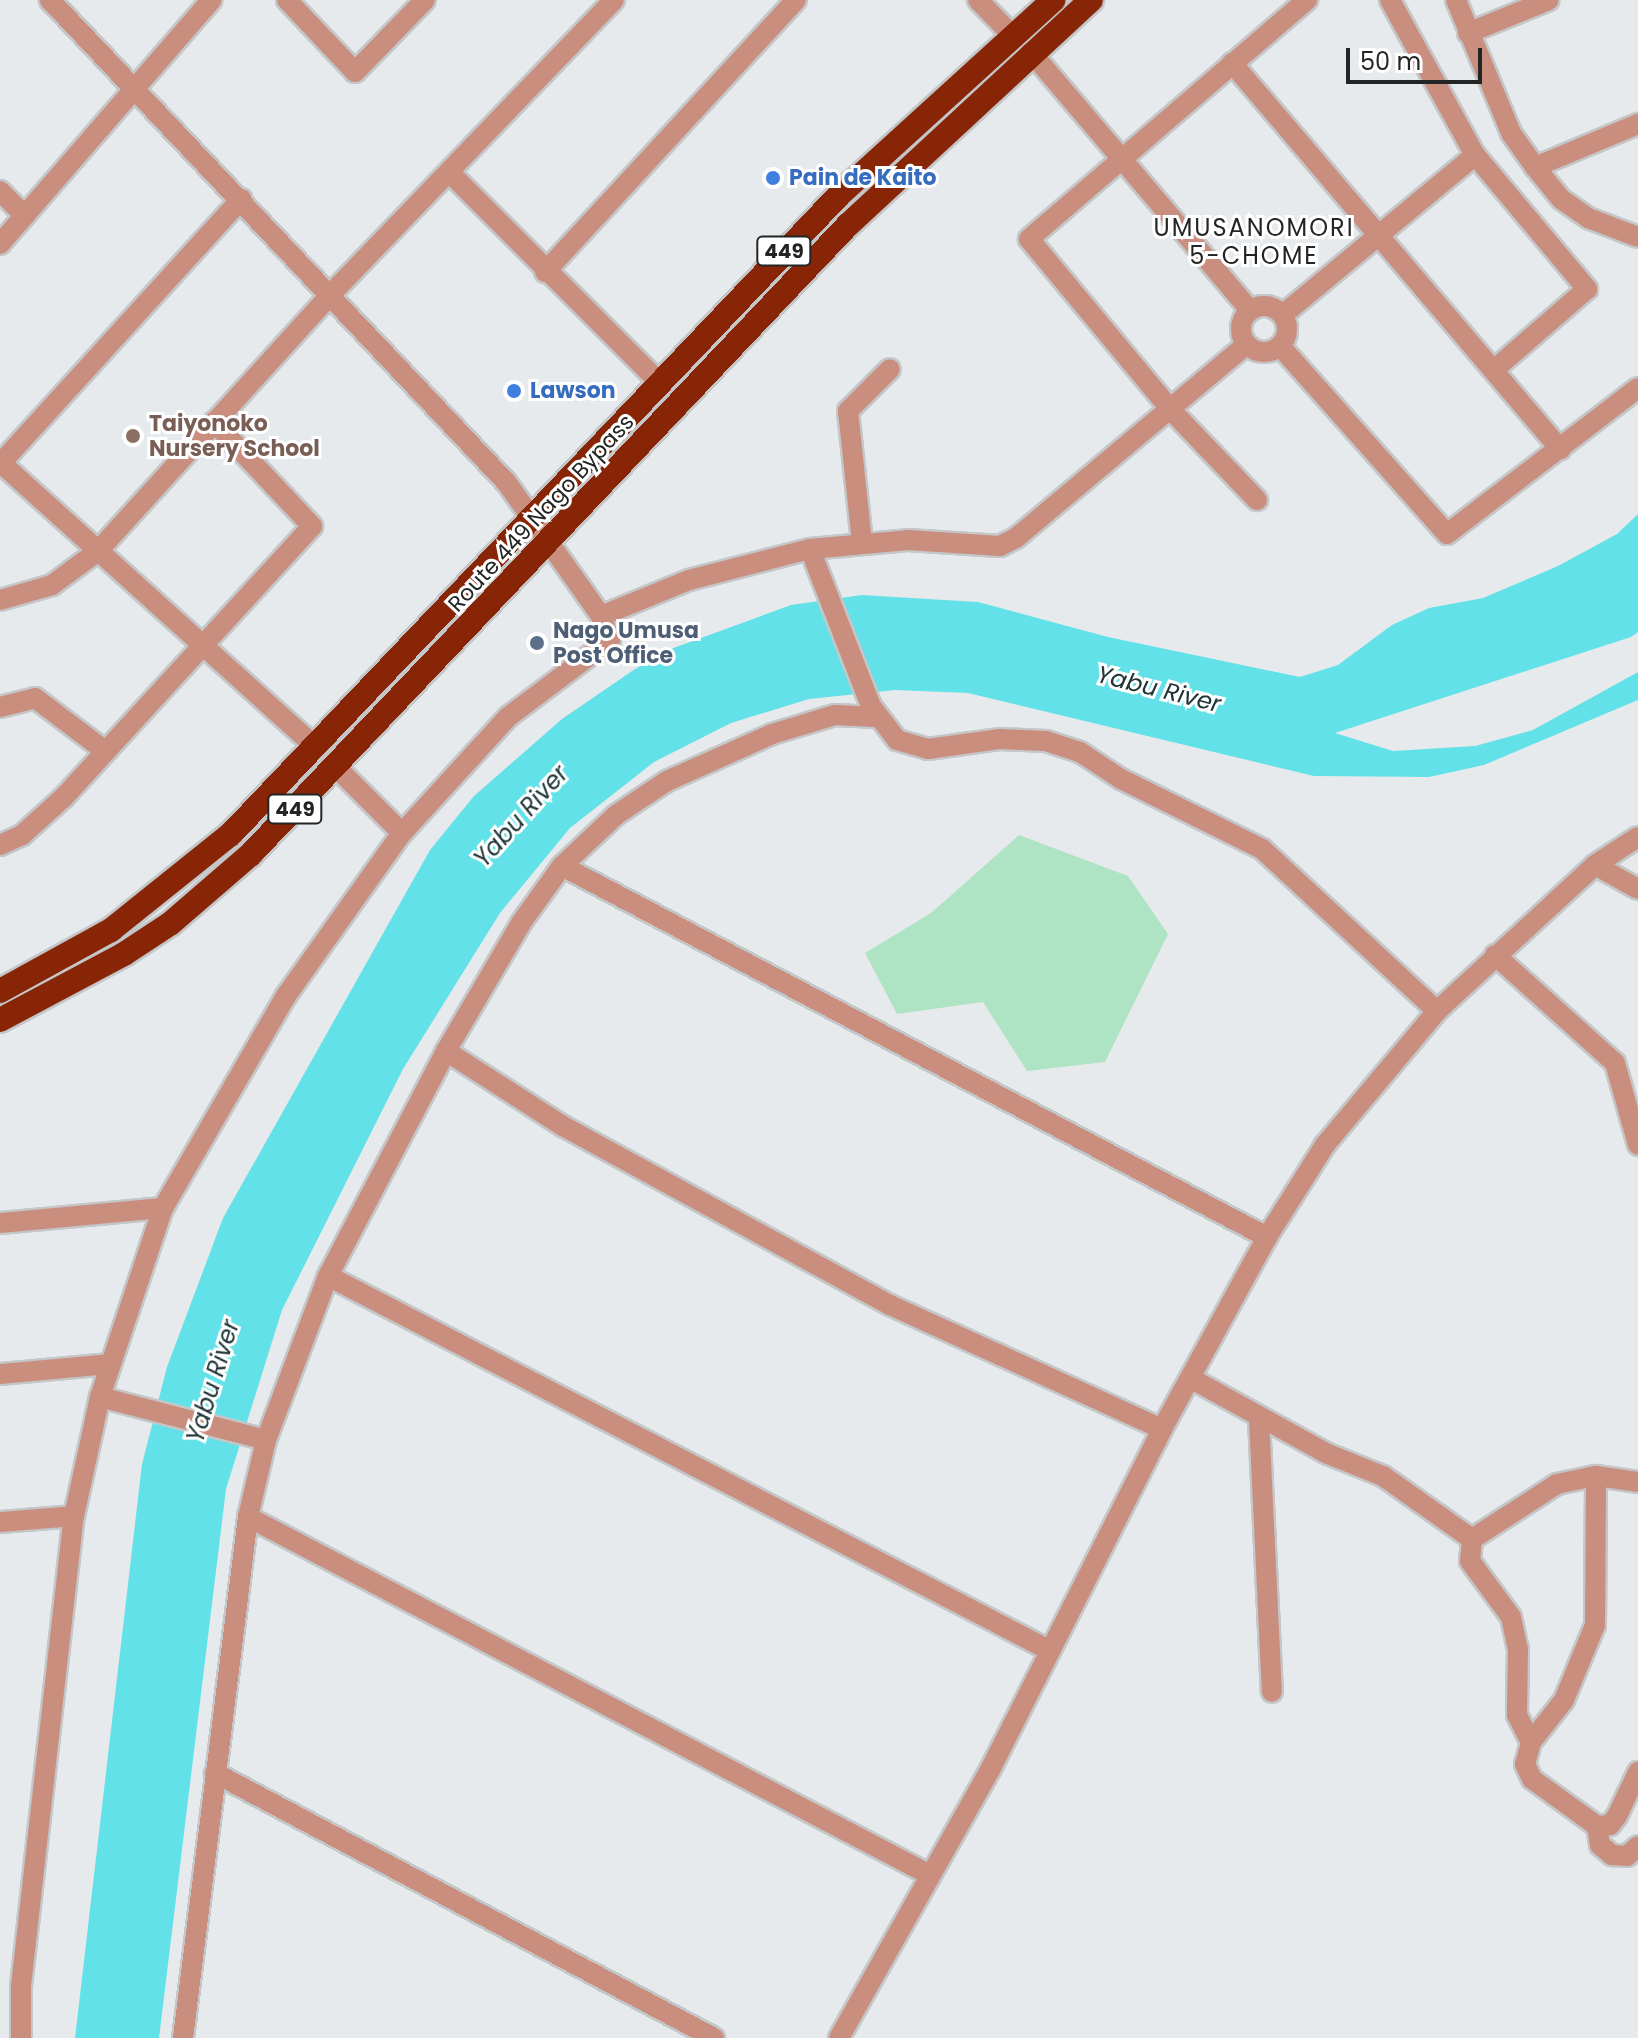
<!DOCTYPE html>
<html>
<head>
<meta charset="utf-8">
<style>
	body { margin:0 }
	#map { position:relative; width:1638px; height:2038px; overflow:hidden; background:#e7eaec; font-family:Poppins,sans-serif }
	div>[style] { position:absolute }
	.green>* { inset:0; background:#aee3c4 }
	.water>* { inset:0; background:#62e2e8 }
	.roads { filter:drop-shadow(2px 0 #c4c6c8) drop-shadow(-2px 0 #c4c6c8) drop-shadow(0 2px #c4c6c8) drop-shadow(0 -2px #c4c6c8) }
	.minor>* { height:20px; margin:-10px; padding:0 10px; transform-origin:10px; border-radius:10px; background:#ca8e7e }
	.minor>.ring { margin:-10px; padding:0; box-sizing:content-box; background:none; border:20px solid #ca8e7e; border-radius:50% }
	.highway>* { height:24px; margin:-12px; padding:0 12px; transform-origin:12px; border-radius:12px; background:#882507 }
	.dots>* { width:22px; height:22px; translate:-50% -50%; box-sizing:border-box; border:4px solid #fff; border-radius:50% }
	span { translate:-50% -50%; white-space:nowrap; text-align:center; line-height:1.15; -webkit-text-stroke:6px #fff; paint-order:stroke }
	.shield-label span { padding:2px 6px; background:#fff; border:2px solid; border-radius:6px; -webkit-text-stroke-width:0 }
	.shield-label { font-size:20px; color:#232424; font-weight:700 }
	.shop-label { font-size:22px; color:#366cbe; font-weight:700 }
	.left { translate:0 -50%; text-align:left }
	.education-label { font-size:22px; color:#785e54; font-weight:700 }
	.street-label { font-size:22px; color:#232424 }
	.service-label { font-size:22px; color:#4e5e75; font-weight:700 }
	.neighbourhood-label { font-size:24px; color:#232424; letter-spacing:2px }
	.water-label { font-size:24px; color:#203637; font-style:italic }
	.scale { position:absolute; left:1346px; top:48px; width:136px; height:36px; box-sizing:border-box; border:4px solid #232424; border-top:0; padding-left:10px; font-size:24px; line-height:28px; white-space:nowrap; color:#232424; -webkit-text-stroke:6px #fff; paint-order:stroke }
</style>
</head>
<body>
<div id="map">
	<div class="green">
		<i style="clip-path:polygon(1019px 835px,1128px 876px,1168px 934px,1105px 1062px,1027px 1071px,983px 1002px,897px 1014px,865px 953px,931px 913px)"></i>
	</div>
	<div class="water">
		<i style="clip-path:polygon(1638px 514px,1638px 632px,1631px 637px,1335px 733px,1393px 751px,1475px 746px,1533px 730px,1638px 672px,1638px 700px,1484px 765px,1429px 777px,1314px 776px,968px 693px,895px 690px,809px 699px,731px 723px,654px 762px,570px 828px,500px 913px,403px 1069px,282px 1310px,226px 1489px,159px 2038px,75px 2038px,142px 1464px,167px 1367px,223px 1218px,430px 850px,474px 796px,562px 719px,635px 669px,668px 650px,791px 605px,862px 595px,978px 602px,1108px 637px,1300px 677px,1338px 665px,1392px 625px,1429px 608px,1483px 598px,1558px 566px,1617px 534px)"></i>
	</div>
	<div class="roads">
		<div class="minor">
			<i style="left:287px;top:0;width:99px;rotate:46.6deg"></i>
			<i style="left:355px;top:72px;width:100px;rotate:-45.8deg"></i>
			<i style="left:978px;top:0;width:49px;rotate:45.8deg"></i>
			<i style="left:1390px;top:0;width:177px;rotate:61.3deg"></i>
			<i style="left:1475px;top:155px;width:175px;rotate:50.1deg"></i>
			<i style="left:1587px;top:289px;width:122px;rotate:139deg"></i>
			<i style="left:1456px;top:0;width:144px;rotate:67.5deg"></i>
			<i style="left:1511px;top:133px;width:42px;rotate:54.8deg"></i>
			<i style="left:1535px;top:167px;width:41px;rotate:50.9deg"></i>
			<i style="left:1561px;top:199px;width:33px;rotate:35deg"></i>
			<i style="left:1588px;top:218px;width:53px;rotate:20.8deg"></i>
			<i style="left:1468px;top:33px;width:87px;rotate:-22.2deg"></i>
			<i style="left:1031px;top:52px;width:337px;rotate:49.7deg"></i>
			<i style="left:1232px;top:63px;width:507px;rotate:49.64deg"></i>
			<i style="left:1535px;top:167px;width:112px;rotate:-22.7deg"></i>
			<i style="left:450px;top:173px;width:294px;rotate:45deg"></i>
			<i style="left:0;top:191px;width:35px;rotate:45deg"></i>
			<i style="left:0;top:244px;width:323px;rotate:-49.1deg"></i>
			<i style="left:545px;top:272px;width:370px;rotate:-47.3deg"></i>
			<i class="ring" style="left:1241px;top:306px;width:26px;height:26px"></i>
			<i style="left:1285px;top:313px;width:247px;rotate:-39.7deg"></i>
			<i style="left:1280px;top:346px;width:251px;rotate:48.4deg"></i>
			<i style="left:1447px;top:534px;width:240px;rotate:-37.4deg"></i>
			<i style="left:0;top:462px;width:425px;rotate:42.1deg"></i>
			<i style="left:1px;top:463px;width:357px;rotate:-47.7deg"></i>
			<i style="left:1257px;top:500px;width:124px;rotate:-133.7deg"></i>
			<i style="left:1171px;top:410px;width:222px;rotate:-129.7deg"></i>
			<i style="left:1029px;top:239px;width:367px;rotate:-40.7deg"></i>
			<i style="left:862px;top:542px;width:132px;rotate:-96.1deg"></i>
			<i style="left:848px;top:411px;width:59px;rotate:-45deg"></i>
			<i style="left:810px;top:549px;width:168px;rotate:68.8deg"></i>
			<i style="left:871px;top:706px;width:43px;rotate:52.6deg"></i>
			<i style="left:897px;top:740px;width:32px;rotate:16deg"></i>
			<i style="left:928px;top:749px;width:73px;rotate:-7.9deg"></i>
			<i style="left:1000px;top:739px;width:46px;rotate:2.5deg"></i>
			<i style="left:1046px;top:741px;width:36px;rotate:18deg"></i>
			<i style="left:1080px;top:752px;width:49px;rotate:33.4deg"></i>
			<i style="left:1121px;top:779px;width:157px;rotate:26.4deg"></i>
			<i style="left:1262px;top:849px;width:238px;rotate:42.8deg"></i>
			<i style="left:0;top:600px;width:54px;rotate:-16.1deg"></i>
			<i style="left:52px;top:585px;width:57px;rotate:-36.5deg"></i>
			<i style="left:98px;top:551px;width:347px;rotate:-47.8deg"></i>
			<i style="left:331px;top:294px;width:408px;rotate:-46.1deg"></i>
			<i style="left:601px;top:616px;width:95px;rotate:-22.2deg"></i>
			<i style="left:689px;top:580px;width:125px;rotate:-14.4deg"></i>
			<i style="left:810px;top:549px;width:98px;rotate:-5.2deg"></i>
			<i style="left:908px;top:540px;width:92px;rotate:3.7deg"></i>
			<i style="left:1000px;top:546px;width:18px;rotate:-27deg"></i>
			<i style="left:1016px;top:538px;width:297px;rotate:-40deg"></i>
			<i style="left:0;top:707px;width:36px;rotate:-14deg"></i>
			<i style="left:35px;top:698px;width:88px;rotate:37.1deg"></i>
			<i style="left:336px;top:767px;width:93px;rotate:45deg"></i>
			<i style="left:0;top:845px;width:24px;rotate:-24deg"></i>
			<i style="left:22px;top:835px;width:57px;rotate:-42.1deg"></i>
			<i style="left:64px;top:797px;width:367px;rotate:-47.5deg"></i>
			<i style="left:312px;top:526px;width:143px;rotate:-133.3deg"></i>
			<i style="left:1595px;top:865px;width:49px;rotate:29.2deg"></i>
			<i style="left:562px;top:866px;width:797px;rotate:27.76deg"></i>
			<i style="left:1495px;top:955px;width:161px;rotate:42deg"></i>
			<i style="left:1615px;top:1063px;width:85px;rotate:74.3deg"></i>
			<i style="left:446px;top:1051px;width:139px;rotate:32.7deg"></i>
			<i style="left:563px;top:1126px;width:373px;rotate:28.7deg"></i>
			<i style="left:890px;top:1305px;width:299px;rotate:24.5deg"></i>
			<i style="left:0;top:1223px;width:164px;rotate:-5.3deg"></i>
			<i style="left:328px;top:1276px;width:810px;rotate:27.42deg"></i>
			<i style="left:0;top:1374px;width:110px;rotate:-5.2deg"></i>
			<i style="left:1192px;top:1379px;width:155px;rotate:28.9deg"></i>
			<i style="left:1328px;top:1454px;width:59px;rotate:21.8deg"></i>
			<i style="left:1383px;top:1476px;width:109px;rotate:35.3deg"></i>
			<i style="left:100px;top:1397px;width:171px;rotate:14.5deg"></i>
			<i style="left:1259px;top:1419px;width:273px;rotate:87.3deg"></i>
			<i style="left:248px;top:1517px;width:770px;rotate:27.7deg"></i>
			<i style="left:0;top:1522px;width:74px;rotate:-4.6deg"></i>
			<i style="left:1472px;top:1539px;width:22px;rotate:95deg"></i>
			<i style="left:1470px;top:1561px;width:69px;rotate:53.8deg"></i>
			<i style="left:1511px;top:1617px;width:33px;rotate:78deg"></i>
			<i style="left:1518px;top:1649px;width:66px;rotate:90.9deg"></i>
			<i style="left:1517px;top:1715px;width:30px;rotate:63deg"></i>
			<i style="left:1531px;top:1742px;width:23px;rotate:105deg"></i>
			<i style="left:1525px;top:1764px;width:17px;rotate:65deg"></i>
			<i style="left:1532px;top:1779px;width:80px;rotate:35.9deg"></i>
			<i style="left:1597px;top:1826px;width:13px;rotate:-4deg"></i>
			<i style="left:1610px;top:1825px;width:11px;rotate:-52deg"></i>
			<i style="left:1617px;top:1816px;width:49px;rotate:-64.5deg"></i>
			<i style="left:1472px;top:1539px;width:101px;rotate:-32.9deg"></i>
			<i style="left:1557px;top:1484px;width:40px;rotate:-12deg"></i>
			<i style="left:1596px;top:1476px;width:42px;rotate:8.1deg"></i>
			<i style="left:1531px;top:1742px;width:53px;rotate:-51.8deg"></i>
			<i style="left:1564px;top:1700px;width:81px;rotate:-67.5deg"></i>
			<i style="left:1595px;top:1625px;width:149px;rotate:-89.6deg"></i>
			<i style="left:215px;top:1773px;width:565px;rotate:27.97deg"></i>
			<i style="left:1597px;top:1826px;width:19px;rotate:81deg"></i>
			<i style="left:1600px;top:1845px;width:16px;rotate:40deg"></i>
			<i style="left:1612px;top:1855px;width:15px;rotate:4deg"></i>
			<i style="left:1627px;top:1856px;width:15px;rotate:-42deg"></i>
			<i style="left:21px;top:2038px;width:52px;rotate:-90deg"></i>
			<i style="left:21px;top:1986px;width:473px;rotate:-83.6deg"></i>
			<i style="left:74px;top:1516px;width:122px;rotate:-77.7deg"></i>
			<i style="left:100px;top:1397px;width:199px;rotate:-71.6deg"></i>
			<i style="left:163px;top:1208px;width:245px;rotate:-59.9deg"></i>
			<i style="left:286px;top:996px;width:200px;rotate:-54.6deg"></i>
			<i style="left:402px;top:833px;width:157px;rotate:-47.6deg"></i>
			<i style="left:508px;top:717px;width:128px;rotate:-37deg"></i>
			<i style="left:610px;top:640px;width:26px;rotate:-111deg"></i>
			<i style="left:601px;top:616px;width:164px;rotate:-125.3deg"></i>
			<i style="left:506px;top:482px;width:664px;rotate:-133.41deg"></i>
			<i style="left:183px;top:2038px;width:525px;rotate:-82.89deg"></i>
			<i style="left:248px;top:1517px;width:79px;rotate:-76.8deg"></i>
			<i style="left:266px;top:1440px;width:175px;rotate:-69.3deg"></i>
			<i style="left:328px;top:1276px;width:254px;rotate:-62.3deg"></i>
			<i style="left:446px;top:1051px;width:148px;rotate:-59.6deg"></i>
			<i style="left:521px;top:923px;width:70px;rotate:-54.3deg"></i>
			<i style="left:562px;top:866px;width:74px;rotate:-43.4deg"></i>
			<i style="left:616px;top:815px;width:61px;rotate:-33.7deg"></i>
			<i style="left:667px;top:781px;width:115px;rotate:-24.1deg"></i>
			<i style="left:772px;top:734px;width:66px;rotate:-16.8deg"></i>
			<i style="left:835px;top:715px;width:41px;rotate:2.8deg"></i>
			<i style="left:839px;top:2038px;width:310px;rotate:-60.6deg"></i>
			<i style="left:991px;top:1768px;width:380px;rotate:-63.2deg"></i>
			<i style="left:1162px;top:1429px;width:219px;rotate:-61.3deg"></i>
			<i style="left:1267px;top:1237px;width:109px;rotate:-57.8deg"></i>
			<i style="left:1325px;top:1145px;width:175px;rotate:-50.1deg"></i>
			<i style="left:1437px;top:1011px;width:215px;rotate:-42.7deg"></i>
			<i style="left:1595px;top:865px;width:51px;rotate:-33.1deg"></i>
		</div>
		<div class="highway">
			<i style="left:0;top:991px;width:127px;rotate:-28.8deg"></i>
			<i style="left:111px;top:930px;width:154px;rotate:-38.7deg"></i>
			<i style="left:231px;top:834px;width:882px;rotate:-46.42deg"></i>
			<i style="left:839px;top:195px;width:290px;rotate:-42.3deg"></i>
			<i style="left:0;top:1020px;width:140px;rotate:-28deg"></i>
			<i style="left:124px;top:954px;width:56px;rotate:-33.4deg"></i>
			<i style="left:171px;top:923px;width:106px;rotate:-40.8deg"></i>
			<i style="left:251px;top:854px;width:867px;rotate:-46.5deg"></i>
			<i style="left:848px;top:225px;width:331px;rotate:-42.8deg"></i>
		</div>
	</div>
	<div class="dots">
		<i style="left:773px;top:178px;background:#3f7fe0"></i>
		<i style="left:514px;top:391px;background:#3f7fe0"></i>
		<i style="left:133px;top:436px;background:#8d6e63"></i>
		<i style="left:537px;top:643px;background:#5c6f8a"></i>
	</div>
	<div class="shield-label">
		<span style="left:784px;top:251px">449</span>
		<span style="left:295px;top:809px">449</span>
	</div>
	<div class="shop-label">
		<span class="left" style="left:789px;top:178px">Pain de Kaito</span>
		<span class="left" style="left:530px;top:391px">Lawson</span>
	</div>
	<div class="education-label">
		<span class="left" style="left:149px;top:436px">Taiyonoko<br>Nursery School</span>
	</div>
	<div class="street-label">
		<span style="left:541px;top:513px;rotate:-47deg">Route 449 Nago Bypass</span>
	</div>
	<div class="service-label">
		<span class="left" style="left:553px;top:643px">Nago Umusa<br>Post Office</span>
	</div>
	<div class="neighbourhood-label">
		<span style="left:1254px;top:242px">UMUSANOMORI<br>5-CHOME</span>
	</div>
	<div class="water-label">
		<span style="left:1159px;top:689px;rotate:14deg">Yabu River</span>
		<span style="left:521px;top:816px;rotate:-48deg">Yabu River</span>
		<span style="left:213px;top:1381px;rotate:-73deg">Yabu River</span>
	</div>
	<div class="scale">50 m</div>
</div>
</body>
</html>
